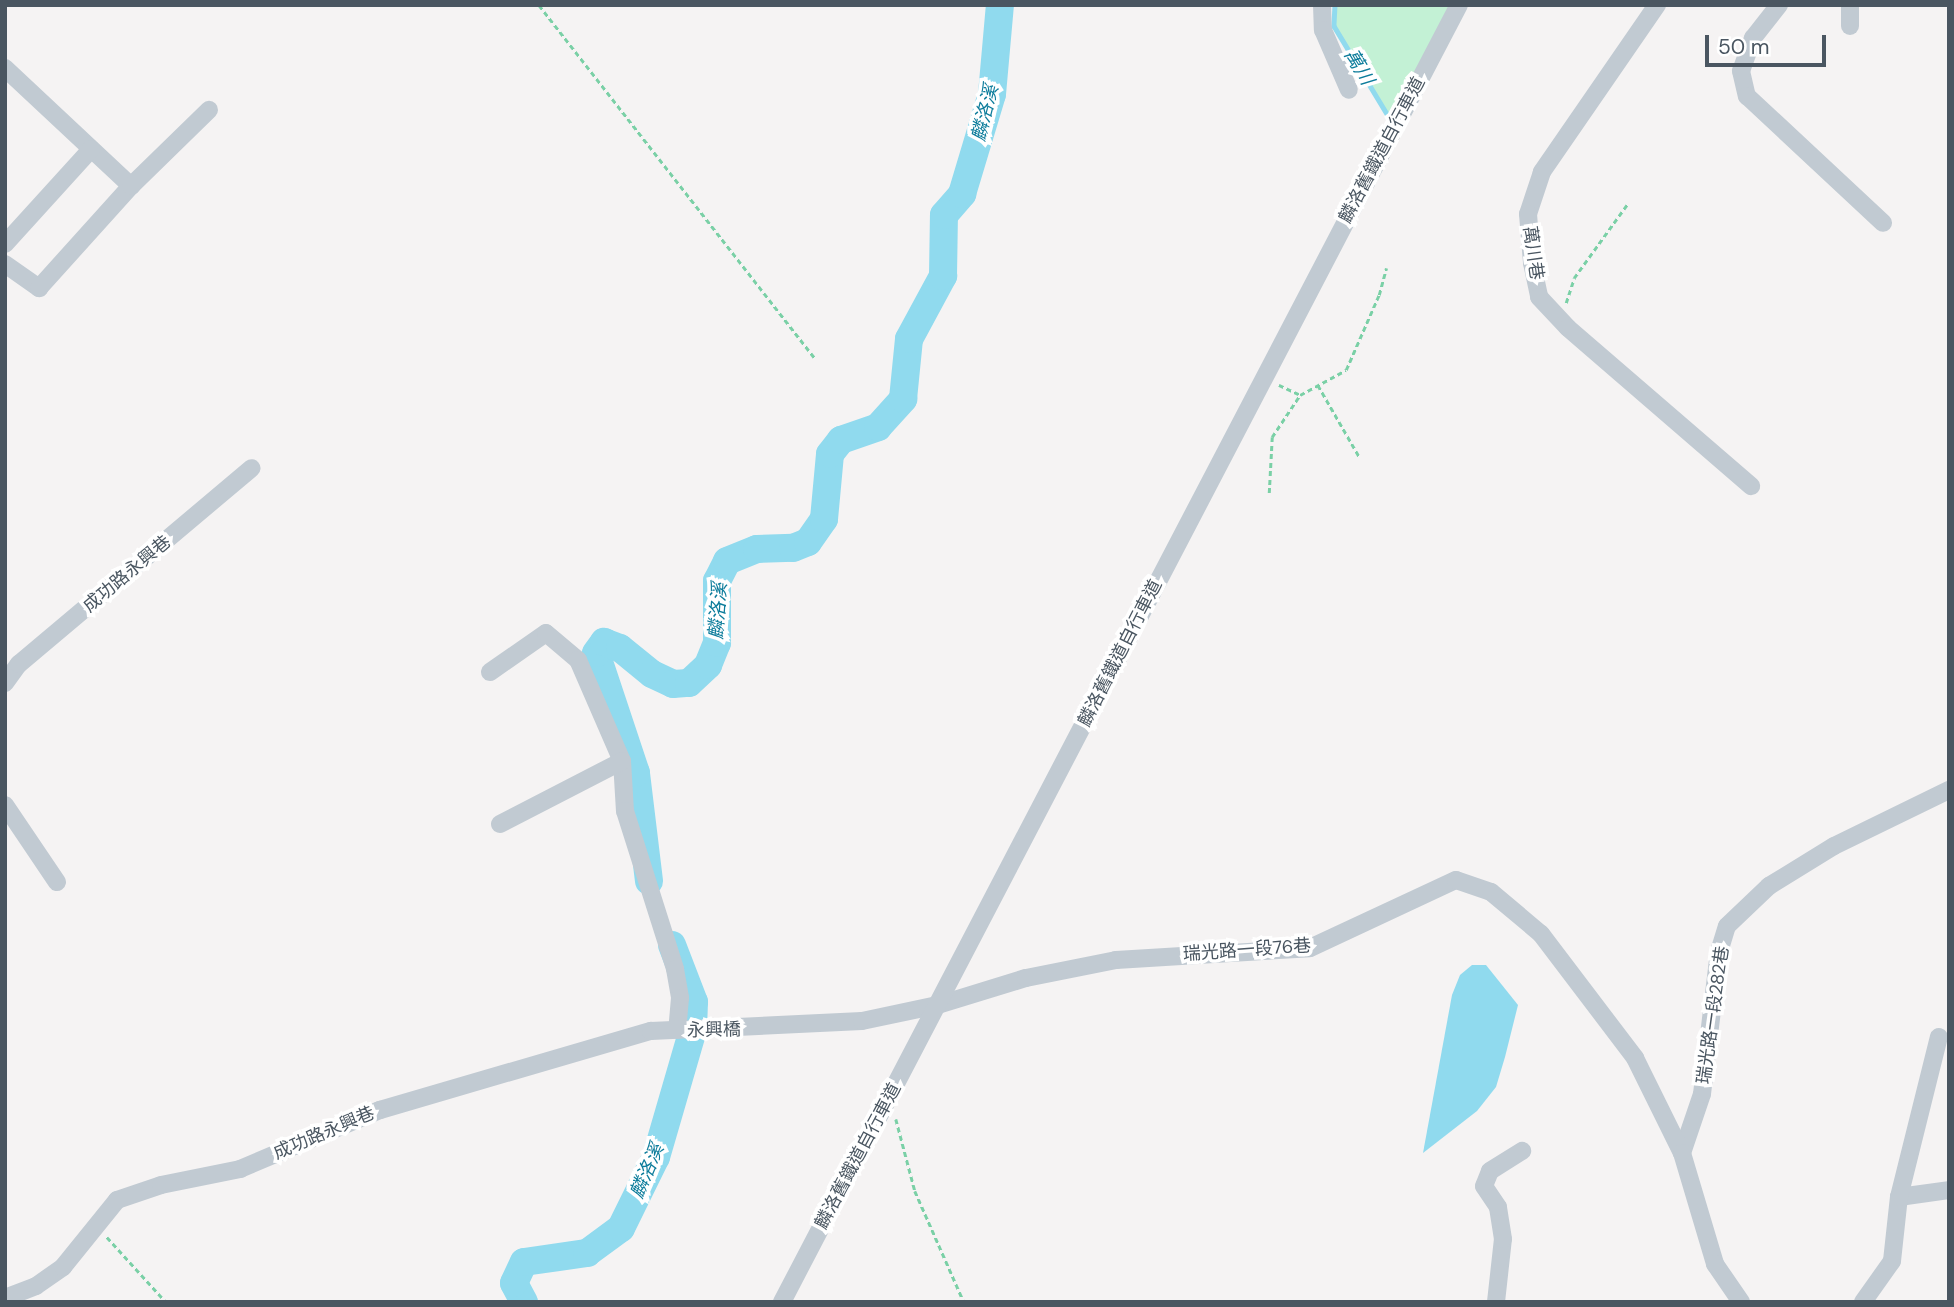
<!DOCTYPE html>
<html>
<head>
<meta charset="utf-8">
<style>
	body { margin:0 }
	#map { position:relative; width:1954px; height:1307px; overflow:hidden; background:#f5f3f3; font-family:"DM Sans","Noto Sans TC",sans-serif }
	div>[style] { position:absolute }
	.green>* { inset:0; background:#c3f1d5 }
	.water>* { inset:0; background:#90daee }
	.stream>* { height:4.5px; margin:-2.25px; padding:0 2.25px; transform-origin:2.25px; border-radius:2.25px; background:#90daee }
	.river>* { height:28px; margin:-14px; padding:0 14px; transform-origin:14px; border-radius:14px; background:#90daee }
	.path>* { height:2.5px; margin-top:-1.25px; transform-origin:0; background:repeating-linear-gradient(90deg,#7ad0a6 0 5px,transparent 0 8.5px) }
	.minor>* { height:18px; margin:-9px; padding:0 9px; transform-origin:9px; border-radius:9px; background:#c1cad2 }
	span { translate:-50% -50%; white-space:nowrap; text-align:center; line-height:1.15; -webkit-text-stroke:7px #fff; paint-order:stroke }
	.street-label { font-size:18px; color:#4a5661 }
	.water-label { font-size:19px; color:#0c7c9b; font-style:italic }
	.frame { position:absolute; inset:0; border:7px solid #4a5661; pointer-events:none }
	.scale { position:absolute; left:1705px; top:35px; width:121px; height:32px; box-sizing:border-box; border:4px solid #4a5661; border-top:0; padding-left:9px; font-size:21px; line-height:24px; white-space:nowrap; color:#4a5661; -webkit-text-stroke:5px #fff; paint-order:stroke }
</style>
</head>
<body>
<div id="map">
	<div class="green">
		<i style="clip-path:polygon(1335px 5px,1456px 5px,1394px 125px,1334px 26px)"></i>
	</div>
	<div class="water">
		<i style="clip-path:polygon(1472px 965px,1486px 965px,1518px 1005px,1505px 1057px,1496px 1087px,1477px 1111px,1423px 1153px,1452px 995px,1460px 975px)"></i>
	</div>
	<div class="stream">
		<i style="left:1335px;top:5px;width:21px;rotate:93deg"></i>
		<i style="left:1334px;top:26px;width:112px;rotate:58.9deg"></i>
	</div>
	<div class="river">
		<i style="left:649px;top:881px;width:109px;rotate:-96.9deg"></i>
		<i style="left:636px;top:773px;width:126px;rotate:-108.4deg"></i>
		<i style="left:596px;top:653px;width:14px;rotate:-54deg"></i>
		<i style="left:604px;top:642px;width:17px;rotate:21deg"></i>
		<i style="left:620px;top:648px;width:41px;rotate:39.1deg"></i>
		<i style="left:652px;top:674px;width:23px;rotate:25deg"></i>
		<i style="left:673px;top:684px;width:16px;rotate:-4deg"></i>
		<i style="left:689px;top:683px;width:26px;rotate:-43deg"></i>
		<i style="left:708px;top:665px;width:24px;rotate:-68deg"></i>
		<i style="left:717px;top:643px;width:62px;rotate:-90deg"></i>
		<i style="left:717px;top:581px;width:22px;rotate:-63deg"></i>
		<i style="left:727px;top:561px;width:32px;rotate:-22deg"></i>
		<i style="left:757px;top:549px;width:36px;rotate:-2deg"></i>
		<i style="left:793px;top:548px;width:16px;rotate:-22deg"></i>
		<i style="left:808px;top:542px;width:28px;rotate:-55deg"></i>
		<i style="left:824px;top:519px;width:65px;rotate:-84.7deg"></i>
		<i style="left:830px;top:454px;width:18px;rotate:-52deg"></i>
		<i style="left:841px;top:440px;width:39px;rotate:-19deg"></i>
		<i style="left:878px;top:427px;width:38px;rotate:-48deg"></i>
		<i style="left:903px;top:399px;width:60px;rotate:-84.3deg"></i>
		<i style="left:909px;top:339px;width:72px;rotate:-61.6deg"></i>
		<i style="left:943px;top:276px;width:61px;rotate:-89.1deg"></i>
		<i style="left:944px;top:215px;width:28px;rotate:-49deg"></i>
		<i style="left:962px;top:194px;width:104px;rotate:-73.3deg"></i>
		<i style="left:992px;top:94px;width:89px;rotate:-84.9deg"></i>
		<i style="left:524px;top:1302px;width:21px;rotate:-118deg"></i>
		<i style="left:514px;top:1283px;width:23px;rotate:-65deg"></i>
		<i style="left:524px;top:1262px;width:64px;rotate:-8.1deg"></i>
		<i style="left:587px;top:1253px;width:42px;rotate:-36.3deg"></i>
		<i style="left:621px;top:1228px;width:79px;rotate:-63.8deg"></i>
		<i style="left:656px;top:1157px;width:132px;rotate:-73.8deg"></i>
		<i style="left:693px;top:1030px;width:28px;rotate:-88deg"></i>
		<i style="left:694px;top:1002px;width:61px;rotate:-111.1deg"></i>
	</div>
	<div class="path">
		<i style="left:539px;top:5px;width:450px;rotate:52deg"></i>
		<i style="left:1566px;top:303px;width:26px;rotate:-72deg"></i>
		<i style="left:1574px;top:278px;width:92px;rotate:-54.2deg"></i>
		<i style="left:1279px;top:385px;width:23px;rotate:25deg"></i>
		<i style="left:1300px;top:395px;width:52px;rotate:-28.5deg"></i>
		<i style="left:1346px;top:370px;width:82px;rotate:-66.3deg"></i>
		<i style="left:1379px;top:295px;width:28px;rotate:-75deg"></i>
		<i style="left:1318px;top:385px;width:82px;rotate:60deg"></i>
		<i style="left:1269px;top:493px;width:56px;rotate:-86.9deg"></i>
		<i style="left:1272px;top:437px;width:50px;rotate:-56.3deg"></i>
		<i style="left:896px;top:1119px;width:74px;rotate:75.2deg"></i>
		<i style="left:915px;top:1191px;width:121px;rotate:66.2deg"></i>
		<i style="left:107px;top:1237px;width:88px;rotate:47.8deg"></i>
	</div>
	<div class="minor">
		<i style="left:1322px;top:5px;width:25px;rotate:88deg"></i>
		<i style="left:1323px;top:30px;width:65px;rotate:66.6deg"></i>
		<i style="left:1657px;top:5px;width:203px;rotate:124.6deg"></i>
		<i style="left:1542px;top:172px;width:44px;rotate:108.4deg"></i>
		<i style="left:1528px;top:214px;width:49px;rotate:85.3deg"></i>
		<i style="left:1532px;top:263px;width:35px;rotate:78deg"></i>
		<i style="left:1539px;top:297px;width:42px;rotate:46.9deg"></i>
		<i style="left:1568px;top:328px;width:242px;rotate:40.8deg"></i>
		<i style="left:1779px;top:5px;width:42px;rotate:128.2deg"></i>
		<i style="left:1753px;top:38px;width:35px;rotate:110deg"></i>
		<i style="left:1741px;top:71px;width:26px;rotate:77deg"></i>
		<i style="left:1747px;top:96px;width:186px;rotate:43deg"></i>
		<i style="left:1850px;top:5px;width:21px;rotate:90deg"></i>
		<i style="left:5px;top:68px;width:173px;rotate:43.1deg"></i>
		<i style="left:5px;top:244px;width:128px;rotate:-47.8deg"></i>
		<i style="left:5px;top:264px;width:42px;rotate:35.2deg"></i>
		<i style="left:39px;top:288px;width:137px;rotate:-48deg"></i>
		<i style="left:131px;top:186px;width:109px;rotate:-44.3deg"></i>
		<i style="left:490px;top:672px;width:68px;rotate:-34.9deg"></i>
		<i style="left:546px;top:633px;width:42px;rotate:40.2deg"></i>
		<i style="left:578px;top:660px;width:110px;rotate:66.5deg"></i>
		<i style="left:622px;top:761px;width:50px;rotate:86.6deg"></i>
		<i style="left:625px;top:811px;width:166px;rotate:72.4deg"></i>
		<i style="left:675px;top:969px;width:29px;rotate:80deg"></i>
		<i style="left:680px;top:998px;width:32px;rotate:95deg"></i>
		<i style="left:5px;top:683px;width:24px;rotate:-54deg"></i>
		<i style="left:19px;top:664px;width:304px;rotate:-40.1deg"></i>
		<i style="left:5px;top:805px;width:93px;rotate:56deg"></i>
		<i style="left:500px;top:824px;width:137px;rotate:-27.3deg"></i>
		<i style="left:1682px;top:1153px;width:62px;rotate:-71.3deg"></i>
		<i style="left:1702px;top:1094px;width:143px;rotate:-83.2deg"></i>
		<i style="left:1719px;top:952px;width:27px;rotate:-73deg"></i>
		<i style="left:1727px;top:926px;width:58px;rotate:-43.6deg"></i>
		<i style="left:1769px;top:886px;width:76px;rotate:-31.6deg"></i>
		<i style="left:1834px;top:846px;width:128px;rotate:-26deg"></i>
		<i style="left:1899px;top:1197px;width:50px;rotate:-8deg"></i>
		<i style="left:5px;top:1298px;width:33px;rotate:-21deg"></i>
		<i style="left:36px;top:1286px;width:33px;rotate:-35deg"></i>
		<i style="left:63px;top:1267px;width:86px;rotate:-51.1deg"></i>
		<i style="left:117px;top:1200px;width:46px;rotate:-18.8deg"></i>
		<i style="left:161px;top:1185px;width:81px;rotate:-11.4deg"></i>
		<i style="left:240px;top:1169px;width:152px;rotate:-22.9deg"></i>
		<i style="left:380px;top:1110px;width:282px;rotate:-16.3deg"></i>
		<i style="left:651px;top:1031px;width:211px;rotate:-2.7deg"></i>
		<i style="left:862px;top:1021px;width:78px;rotate:-11.9deg"></i>
		<i style="left:938px;top:1005px;width:92px;rotate:-17.1deg"></i>
		<i style="left:1026px;top:978px;width:92px;rotate:-11.3deg"></i>
		<i style="left:1116px;top:960px;width:194px;rotate:-3.5deg"></i>
		<i style="left:1310px;top:948px;width:161px;rotate:-25deg"></i>
		<i style="left:1456px;top:880px;width:37px;rotate:19deg"></i>
		<i style="left:1491px;top:892px;width:65px;rotate:40deg"></i>
		<i style="left:1541px;top:934px;width:156px;rotate:52.8deg"></i>
		<i style="left:1635px;top:1058px;width:106px;rotate:63.7deg"></i>
		<i style="left:1682px;top:1153px;width:116px;rotate:73.4deg"></i>
		<i style="left:1715px;top:1264px;width:46px;rotate:55.6deg"></i>
		<i style="left:782px;top:1302px;width:1463px;rotate:-62.44deg"></i>
		<i style="left:1496px;top:1302px;width:63px;rotate:-83.7deg"></i>
		<i style="left:1503px;top:1239px;width:32px;rotate:-99deg"></i>
		<i style="left:1498px;top:1207px;width:25px;rotate:-124deg"></i>
		<i style="left:1484px;top:1186px;width:16px;rotate:-68deg"></i>
		<i style="left:1490px;top:1171px;width:38px;rotate:-32deg"></i>
		<i style="left:1863px;top:1302px;width:50px;rotate:-54.7deg"></i>
		<i style="left:1892px;top:1261px;width:64px;rotate:-83.8deg"></i>
		<i style="left:1899px;top:1197px;width:165px;rotate:-76deg"></i>
	</div>
	<div class="street-label">
		<span style="left:1382px;top:150px;rotate:-62deg">麟洛舊鐵道自行車道</span>
		<span style="left:1533px;top:253px;rotate:82deg">萬川巷</span>
		<span style="left:127px;top:574px;rotate:-40deg">成功路永興巷</span>
		<span style="left:1120px;top:653px;rotate:-63deg">麟洛舊鐵道自行車道</span>
		<span style="left:1247px;top:950px;rotate:-4deg">瑞光路一段76巷</span>
		<span style="left:1713px;top:1015px;rotate:-82deg">瑞光路一段282巷</span>
		<span style="left:714px;top:1030px;rotate:-1deg">永興橋</span>
		<span style="left:324px;top:1133px;rotate:-23deg">成功路永興巷</span>
		<span style="left:858px;top:1156px;rotate:-62deg">麟洛舊鐵道自行車道</span>
	</div>
	<div class="water-label">
		<span style="left:1359px;top:67px;rotate:59deg">萬川</span>
		<span style="left:985px;top:113px;rotate:-76deg">麟洛溪</span>
		<span style="left:718px;top:611px;rotate:-86deg">麟洛溪</span>
		<span style="left:647px;top:1171px;rotate:-67deg">麟洛溪</span>
	</div>
	<div class="frame"></div>
	<div class="scale">50 m</div>
</div>
</body>
</html>
